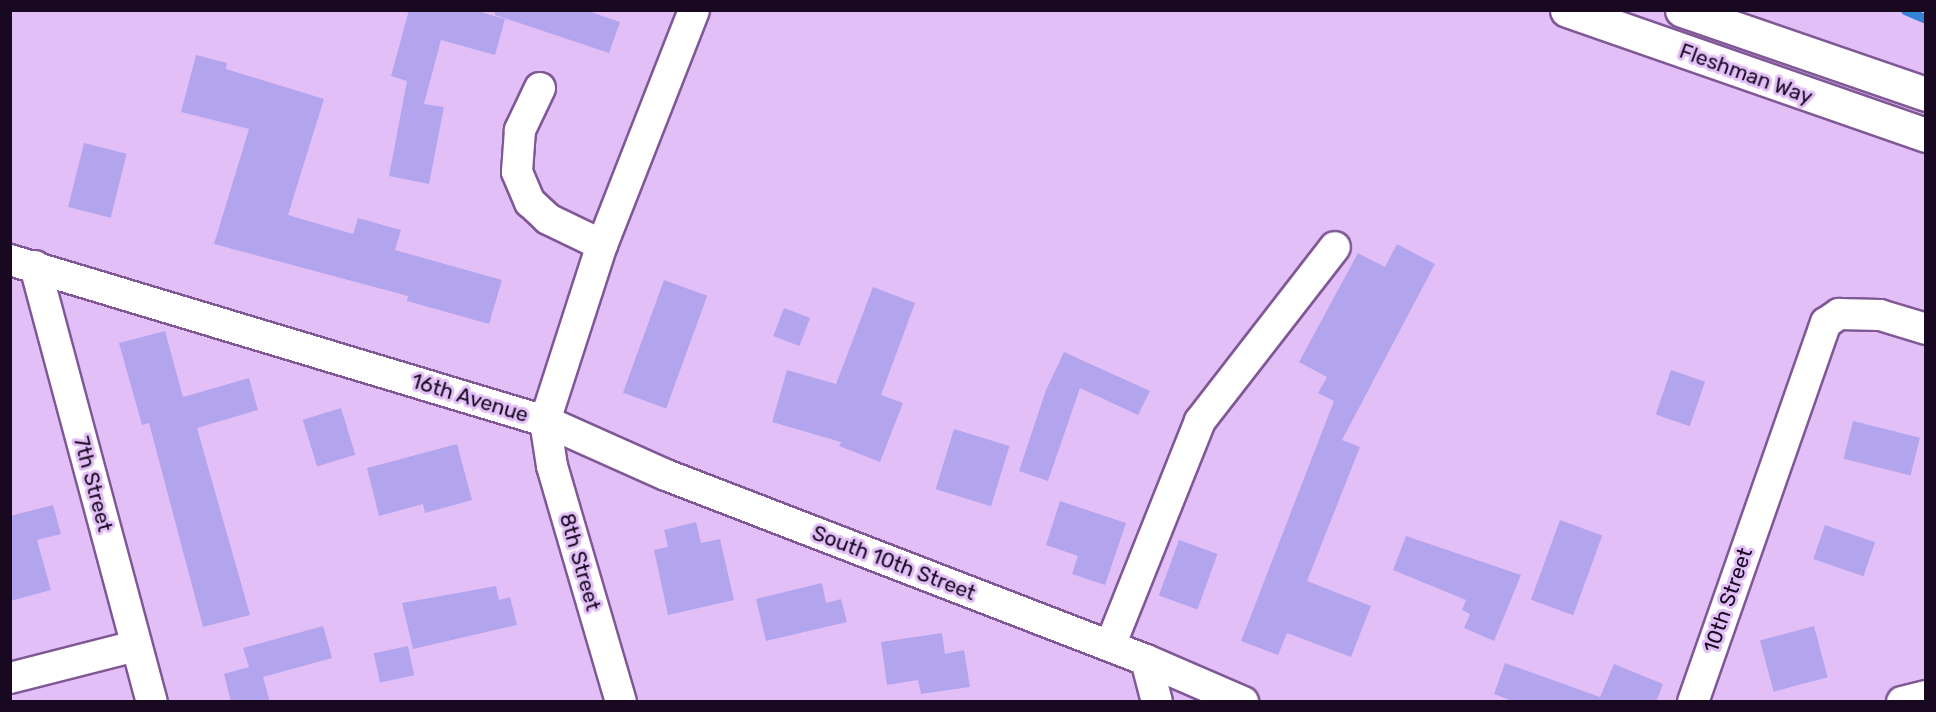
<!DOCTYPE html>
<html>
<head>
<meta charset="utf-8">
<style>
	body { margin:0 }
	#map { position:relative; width:1936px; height:712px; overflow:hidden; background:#e2c0f7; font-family:Rubik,sans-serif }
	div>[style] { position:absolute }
	.stream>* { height:9px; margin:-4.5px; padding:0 4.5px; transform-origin:4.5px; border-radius:4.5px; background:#3483d6 }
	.building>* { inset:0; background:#b3a5ed; transform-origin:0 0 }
	.roads { filter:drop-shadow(2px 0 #805896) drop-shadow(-2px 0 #805896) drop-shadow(0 2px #805896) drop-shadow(0 -2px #805896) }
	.minor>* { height:30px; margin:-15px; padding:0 15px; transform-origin:15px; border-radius:15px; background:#fff }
	.major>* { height:33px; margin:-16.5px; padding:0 16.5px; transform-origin:16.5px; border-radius:16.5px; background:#fff }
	span { translate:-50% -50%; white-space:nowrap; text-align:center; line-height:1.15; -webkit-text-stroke:6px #e2c0f7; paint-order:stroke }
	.street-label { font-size:21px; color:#180820 }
	.frame { position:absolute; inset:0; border:12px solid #180820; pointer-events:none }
</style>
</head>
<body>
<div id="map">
	<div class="stream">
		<i style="left:1905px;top:10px;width:23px;rotate:23deg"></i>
	</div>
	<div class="building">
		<i style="clip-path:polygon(409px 10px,474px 10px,505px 19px,495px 55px,441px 40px,424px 104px,444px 107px,429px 184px,389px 176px,407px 81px,391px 76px)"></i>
		<i style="clip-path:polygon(495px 10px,585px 10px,620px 22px,609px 53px,495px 15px)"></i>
		<i style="clip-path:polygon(196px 55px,227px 63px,226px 69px,324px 99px,288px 215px,353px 234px,358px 218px,401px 230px,395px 250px,502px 280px,489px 324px,407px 301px,408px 296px,214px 244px,249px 129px,181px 112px)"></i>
		<i style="left:84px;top:143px;width:44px;height:66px;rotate:14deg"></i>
		<i style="clip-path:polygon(1397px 244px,1435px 264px,1342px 440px,1360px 447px,1307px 581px,1371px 606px,1351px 657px,1287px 633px,1278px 655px,1241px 641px,1334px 401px,1318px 393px,1327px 377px,1299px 362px,1358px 253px,1385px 267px)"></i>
		<i style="left:664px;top:280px;width:46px;height:120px;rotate:20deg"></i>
		<i style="clip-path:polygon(873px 287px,915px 303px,881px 395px,903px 403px,880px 462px,839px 446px,841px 442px,772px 422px,787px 370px,836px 384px)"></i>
		<i style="left:784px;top:308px;width:28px;height:30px;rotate:21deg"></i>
		<i style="clip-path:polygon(165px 331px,183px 397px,249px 378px,258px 410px,197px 428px,250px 615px,203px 627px,149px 423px,142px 425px,119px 343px)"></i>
		<i style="clip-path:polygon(1064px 352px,1150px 391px,1138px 415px,1080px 388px,1048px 481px,1019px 471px,1046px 390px)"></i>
		<i style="left:1671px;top:370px;width:36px;height:47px;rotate:19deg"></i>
		<i style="left:341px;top:408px;width:49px;height:40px;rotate:73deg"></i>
		<i style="left:1853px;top:421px;width:69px;height:39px;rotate:14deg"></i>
		<i style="left:954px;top:429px;width:58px;height:63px;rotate:17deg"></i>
		<i style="clip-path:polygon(457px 444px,472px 500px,425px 513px,423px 504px,379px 516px,367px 468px)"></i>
		<i style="clip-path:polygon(1060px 501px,1126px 523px,1105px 585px,1072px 574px,1078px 556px,1046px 545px)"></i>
		<i style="clip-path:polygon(53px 505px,61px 534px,37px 540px,51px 590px,10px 601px,10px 516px)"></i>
		<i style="left:1560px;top:520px;width:45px;height:85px;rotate:20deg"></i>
		<i style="clip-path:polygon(696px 522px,701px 543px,720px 539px,734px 600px,668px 615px,654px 550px,668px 547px,664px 530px)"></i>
		<i style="left:1825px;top:525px;width:53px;height:36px;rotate:19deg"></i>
		<i style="clip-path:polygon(1406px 536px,1521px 575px,1494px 641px,1464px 628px,1470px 614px,1462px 610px,1466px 600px,1393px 570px)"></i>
		<i style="left:1179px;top:540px;width:41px;height:59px;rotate:20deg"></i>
		<i style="clip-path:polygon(822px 583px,826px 603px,841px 599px,847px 622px,766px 641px,756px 599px)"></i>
		<i style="clip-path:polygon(496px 586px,499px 600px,510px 597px,517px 625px,413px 649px,402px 603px)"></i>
		<i style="clip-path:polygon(323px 626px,332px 658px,263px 677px,270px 702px,231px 702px,224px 674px,249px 667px,243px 648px)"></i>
		<i style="left:1814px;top:626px;width:53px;height:56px;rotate:75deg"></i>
		<i style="clip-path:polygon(942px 633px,945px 654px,964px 650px,970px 687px,921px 694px,918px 680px,887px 685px,881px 642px)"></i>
		<i style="left:408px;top:646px;width:30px;height:35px;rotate:78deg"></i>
		<i style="clip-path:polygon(1505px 663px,1600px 697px,1614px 664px,1663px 684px,1656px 702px,1515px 702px,1494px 694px)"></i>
	</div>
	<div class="roads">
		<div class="minor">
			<i style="left:540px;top:88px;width:47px;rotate:115.5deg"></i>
			<i style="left:520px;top:130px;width:42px;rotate:94.1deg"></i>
			<i style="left:517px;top:172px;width:33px;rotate:67deg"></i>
			<i style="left:530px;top:202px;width:25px;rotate:43deg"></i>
			<i style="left:548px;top:219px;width:60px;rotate:25.7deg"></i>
			<i style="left:10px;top:260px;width:559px;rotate:16.75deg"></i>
			<i style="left:545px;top:421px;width:133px;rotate:24.1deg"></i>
			<i style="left:666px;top:475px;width:514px;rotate:21.08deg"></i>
			<i style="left:1146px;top:660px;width:106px;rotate:23.4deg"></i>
			<i style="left:35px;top:266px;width:451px;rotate:75deg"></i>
			<i style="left:1110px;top:646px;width:242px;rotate:-68.2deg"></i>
			<i style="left:1200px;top:421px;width:220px;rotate:-52.2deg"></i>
			<i style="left:1146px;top:660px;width:43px;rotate:75.3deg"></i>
			<i style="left:10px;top:678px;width:130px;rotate:-14.3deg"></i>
			<i style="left:621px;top:702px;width:246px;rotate:-106.3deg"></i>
			<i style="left:552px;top:466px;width:46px;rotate:-98.8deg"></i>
			<i style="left:545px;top:421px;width:185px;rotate:-72.1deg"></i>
			<i style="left:602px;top:245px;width:252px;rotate:-68.6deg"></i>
			<i style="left:1693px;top:702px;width:402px;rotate:-70.7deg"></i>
			<i style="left:1826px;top:323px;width:16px;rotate:-35deg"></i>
			<i style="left:1839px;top:314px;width:41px;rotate:1.4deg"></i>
			<i style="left:1880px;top:315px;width:48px;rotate:16.9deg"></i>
			<i style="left:1902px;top:702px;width:25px;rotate:-14deg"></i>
		</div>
		<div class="major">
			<i style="left:1567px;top:10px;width:380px;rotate:19.2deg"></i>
			<i style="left:1682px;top:10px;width:258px;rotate:19deg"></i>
		</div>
	</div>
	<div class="street-label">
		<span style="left:1746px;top:74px;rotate:20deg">Fleshman Way</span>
		<span style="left:470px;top:398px;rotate:17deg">16th Avenue</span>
		<span style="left:93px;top:484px;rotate:75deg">7th Street</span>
		<span style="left:580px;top:562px;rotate:74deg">8th Street</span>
		<span style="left:894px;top:563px;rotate:21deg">South 10th Street</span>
		<span style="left:1728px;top:600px;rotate:-71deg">10th Street</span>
	</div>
	<div class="frame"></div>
</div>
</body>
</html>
